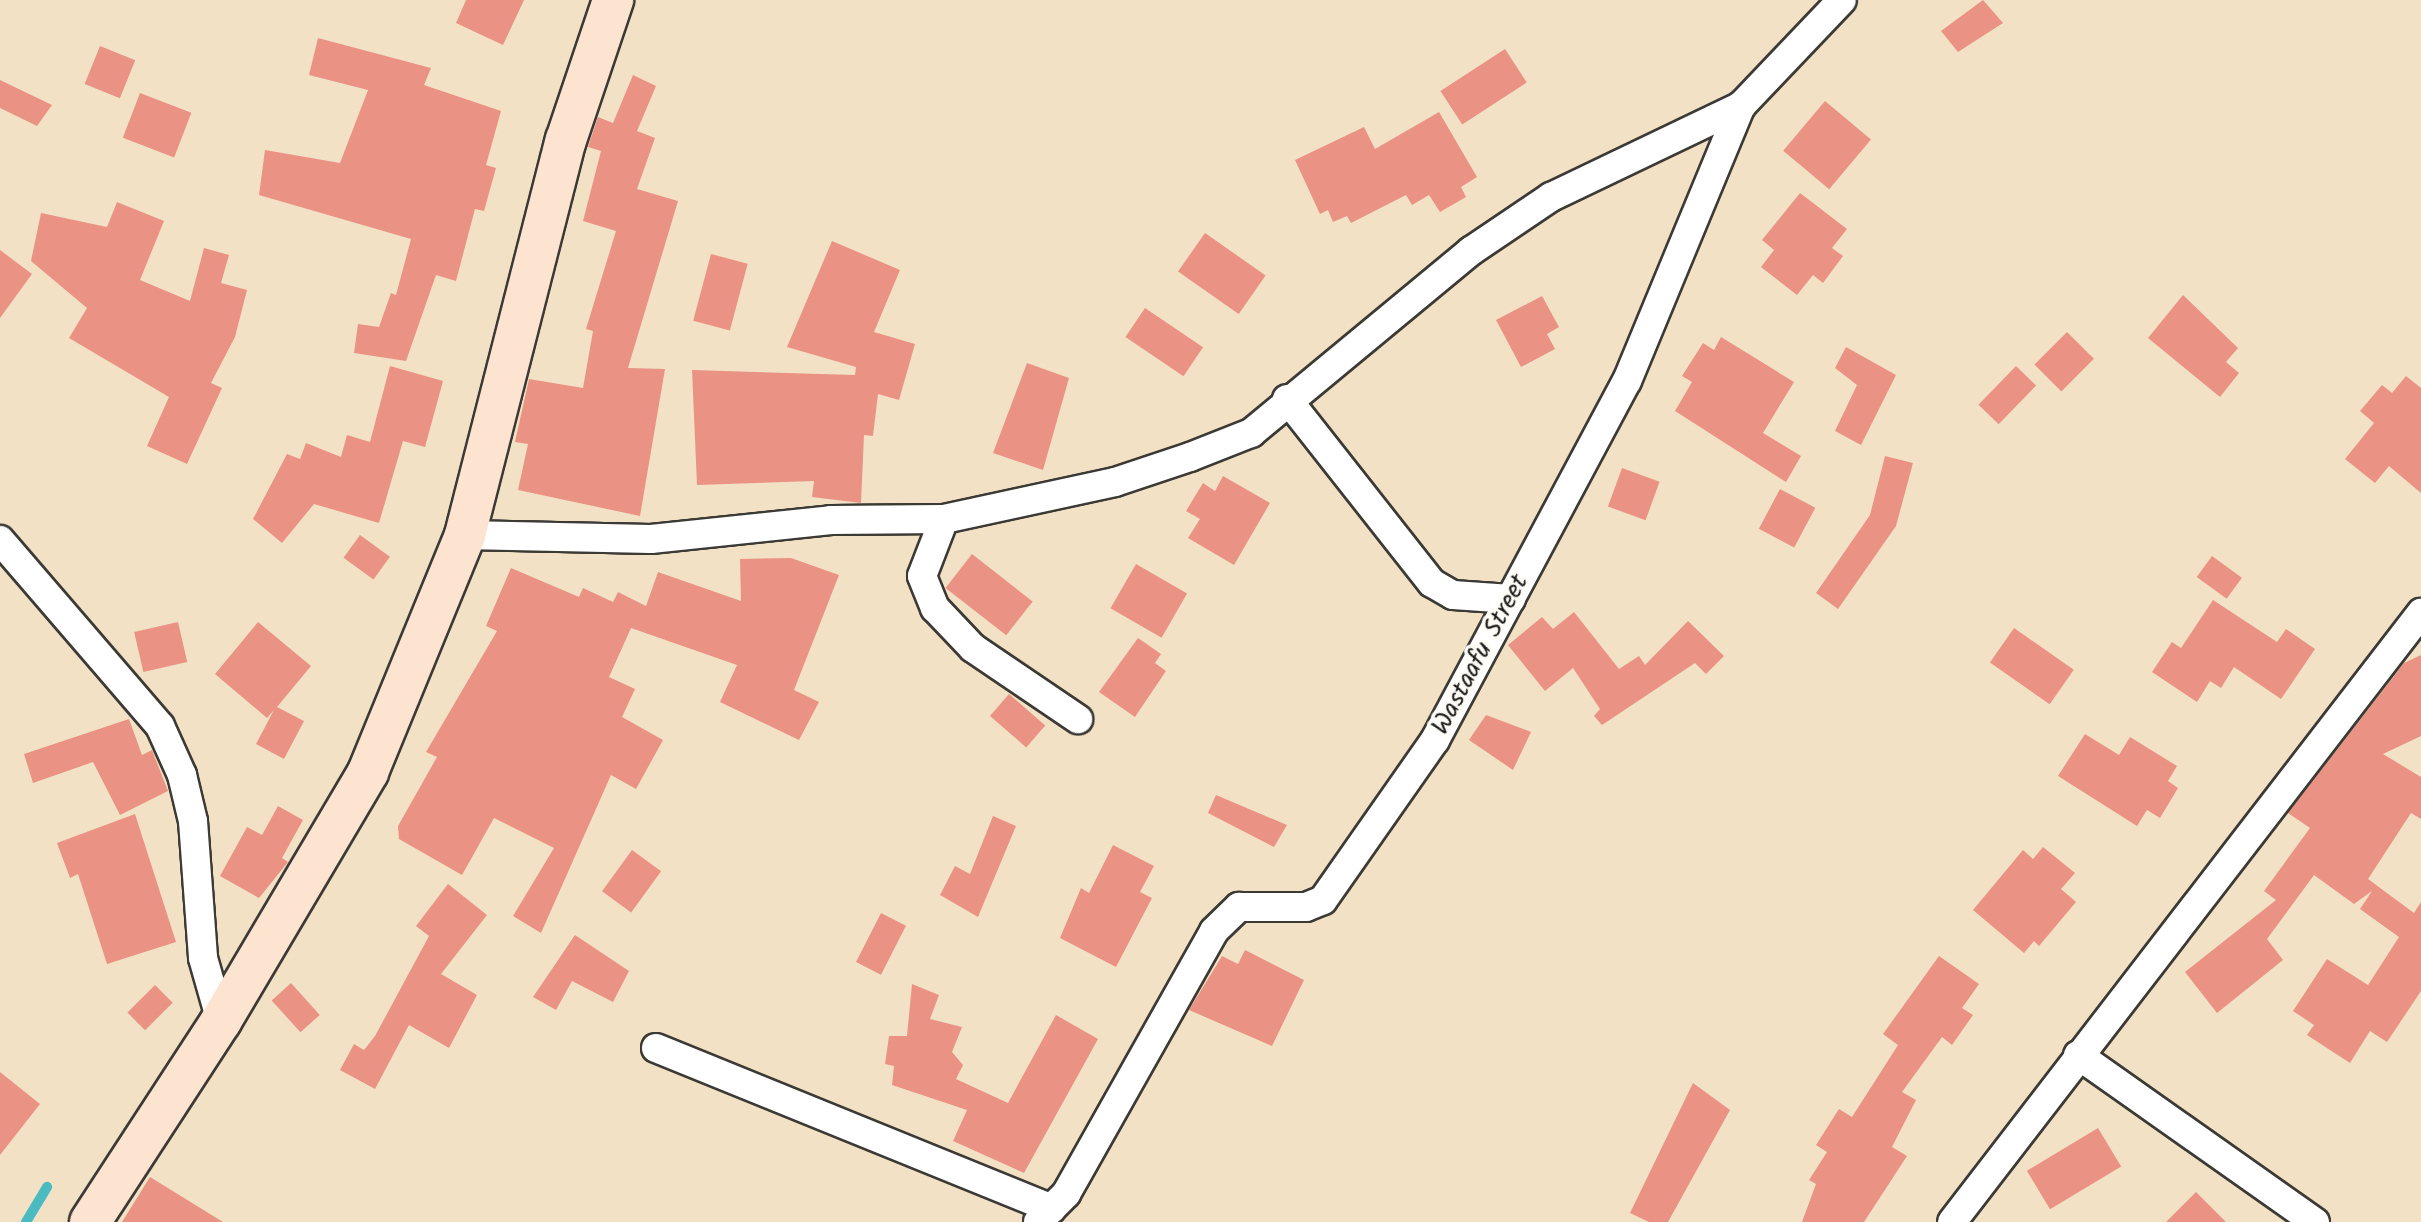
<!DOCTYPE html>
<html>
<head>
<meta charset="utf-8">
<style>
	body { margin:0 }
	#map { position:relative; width:2421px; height:1222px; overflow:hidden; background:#f2e1c5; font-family:Kalam,sans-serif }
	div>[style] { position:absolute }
	.stream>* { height:10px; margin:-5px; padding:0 5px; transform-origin:5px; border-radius:5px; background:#4bbac1 }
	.building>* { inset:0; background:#ea9385; transform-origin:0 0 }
	.roads { filter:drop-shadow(2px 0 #3c3a35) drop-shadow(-2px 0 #3c3a35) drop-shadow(0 2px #3c3a35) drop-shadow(0 -2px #3c3a35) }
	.minor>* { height:28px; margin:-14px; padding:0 14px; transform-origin:14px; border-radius:14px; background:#fff }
	.secondary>* { height:40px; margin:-20px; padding:0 20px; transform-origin:20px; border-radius:20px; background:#fde4d1 }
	span { translate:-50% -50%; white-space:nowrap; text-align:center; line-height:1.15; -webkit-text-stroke:7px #fdfcf7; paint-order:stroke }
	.street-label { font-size:26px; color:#1c1c1c }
</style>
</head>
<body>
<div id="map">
	<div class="stream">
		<i style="left:26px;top:1222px;width:41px;rotate:-59deg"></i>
	</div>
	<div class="building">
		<i style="clip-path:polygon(466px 0,524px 0,503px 45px,456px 23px)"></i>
		<i style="clip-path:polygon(1983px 0,2003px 23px,1958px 52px,1941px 31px)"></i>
		<i style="clip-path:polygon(318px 38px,431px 68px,424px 85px,501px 111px,486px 165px,496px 168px,484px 211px,475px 209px,456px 281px,436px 275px,406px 361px,354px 353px,358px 324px,379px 327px,391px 293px,396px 295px,411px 239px,259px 195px,265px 150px,340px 163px,368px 90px,309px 75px)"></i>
		<i style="left:100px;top:46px;width:38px;height:41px;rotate:22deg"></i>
		<i style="left:1505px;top:49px;width:40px;height:77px;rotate:57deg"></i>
		<i style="clip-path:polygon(633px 75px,656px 86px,637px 131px,655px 138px,637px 189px,678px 201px,628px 368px,665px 369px,640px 516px,518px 490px,528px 444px,515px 442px,529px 379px,583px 388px,593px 331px,586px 329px,616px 231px,583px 221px,601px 151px,588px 147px,598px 117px,613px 123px)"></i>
		<i style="clip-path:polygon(0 80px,52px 105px,37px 126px,0 108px)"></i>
		<i style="left:140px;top:93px;width:55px;height:48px;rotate:21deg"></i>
		<i style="left:1825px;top:101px;width:60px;height:65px;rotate:40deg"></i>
		<i style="clip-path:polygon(1439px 112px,1477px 177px,1461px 187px,1466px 197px,1440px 212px,1429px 195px,1412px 205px,1406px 195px,1351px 223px,1347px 216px,1333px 222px,1328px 210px,1320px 214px,1295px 160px,1364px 127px,1375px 149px)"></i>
		<i style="clip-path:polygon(1800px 193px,1847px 229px,1832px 248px,1843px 256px,1823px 283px,1813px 275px,1797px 295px,1761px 267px,1774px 250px,1762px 240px)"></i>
		<i style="clip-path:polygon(117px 202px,164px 221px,140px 280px,190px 301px,204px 248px,229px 255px,221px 283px,247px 290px,235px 337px,211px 383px,222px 388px,187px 464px,147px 446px,169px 397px,69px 338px,87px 308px,31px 261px,41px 213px,107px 227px)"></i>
		<i style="left:1205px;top:233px;width:74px;height:47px;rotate:35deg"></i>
		<i style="clip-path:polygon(832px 241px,900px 270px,874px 332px,915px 344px,899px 400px,878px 394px,873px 436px,864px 435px,861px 503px,812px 497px,814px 481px,697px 485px,692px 370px,855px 375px,856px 367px,787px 347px)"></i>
		<i style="clip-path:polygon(0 250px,32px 274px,0 318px)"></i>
		<i style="left:711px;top:254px;width:38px;height:69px;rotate:15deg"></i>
		<i style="clip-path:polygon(2183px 295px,2238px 348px,2226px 362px,2239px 373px,2220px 397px,2148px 338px)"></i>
		<i style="clip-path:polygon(1542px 296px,1559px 327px,1547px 334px,1555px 349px,1521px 367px,1496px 320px)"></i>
		<i style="left:1145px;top:308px;width:70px;height:35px;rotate:34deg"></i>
		<i style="left:2067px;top:332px;width:38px;height:46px;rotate:45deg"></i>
		<i style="clip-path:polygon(1721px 337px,1794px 382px,1763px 433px,1801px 456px,1786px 482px,1675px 411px,1692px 382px,1682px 376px,1703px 343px,1714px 350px)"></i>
		<i style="clip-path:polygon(1846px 347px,1896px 375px,1861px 445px,1835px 431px,1857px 385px,1835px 368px)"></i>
		<i style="clip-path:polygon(1027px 363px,1069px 378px,1043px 470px,993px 453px)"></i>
		<i style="clip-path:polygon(390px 366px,443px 381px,425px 447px,403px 441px,379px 523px,314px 504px,282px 543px,253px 519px,287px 454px,300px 459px,306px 443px,341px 457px,347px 435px,370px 442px)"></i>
		<i style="left:2016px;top:366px;width:28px;height:54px;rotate:44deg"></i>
		<i style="clip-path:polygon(2406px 376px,2421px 388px,2421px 493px,2389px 466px,2375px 483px,2345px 459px,2374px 423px,2360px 411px,2382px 385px,2392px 393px)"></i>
		<i style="clip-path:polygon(1885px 456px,1913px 463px,1896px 526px,1838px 609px,1816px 593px,1870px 515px)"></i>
		<i style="left:1622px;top:468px;width:40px;height:41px;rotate:20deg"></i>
		<i style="clip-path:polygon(1223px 476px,1270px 503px,1234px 565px,1188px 538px,1200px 519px,1186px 511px,1203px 483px,1215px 491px)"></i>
		<i style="left:1780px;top:489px;width:40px;height:45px;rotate:28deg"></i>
		<i style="left:360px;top:535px;width:37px;height:28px;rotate:36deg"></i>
		<i style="left:972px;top:554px;width:77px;height:43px;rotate:38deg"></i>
		<i style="left:2212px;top:556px;width:37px;height:26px;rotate:36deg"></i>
		<i style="clip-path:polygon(791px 558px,839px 575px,794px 690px,819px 702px,799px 740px,720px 702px,737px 665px,631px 628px,609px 677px,635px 689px,622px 717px,663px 740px,636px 789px,611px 775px,541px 933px,513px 916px,554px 848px,494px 818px,462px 875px,399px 839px,398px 826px,437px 757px,426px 752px,497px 631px,486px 626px,511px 568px,579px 597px,583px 588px,613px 602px,618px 592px,646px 606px,658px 572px,741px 601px,740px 559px)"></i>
		<i style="left:1136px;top:564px;width:59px;height:51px;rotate:30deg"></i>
		<i style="clip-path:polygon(2213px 600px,2277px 642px,2286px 629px,2315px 649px,2281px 699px,2234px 667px,2221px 688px,2210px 681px,2197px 702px,2152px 672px,2172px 642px,2181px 648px)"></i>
		<i style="clip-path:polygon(1574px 612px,1619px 669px,1639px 656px,1645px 665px,1688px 621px,1724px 656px,1706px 674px,1695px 663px,1602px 725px,1594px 716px,1600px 709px,1573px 668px,1545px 691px,1508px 645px,1542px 617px,1553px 629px)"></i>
		<i style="left:178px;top:622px;width:41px;height:45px;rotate:77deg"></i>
		<i style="clip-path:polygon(258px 622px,311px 666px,277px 707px,304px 721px,284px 759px,256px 744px,274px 710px,267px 718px,215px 674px)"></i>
		<i style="left:2014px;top:628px;width:73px;height:42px;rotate:35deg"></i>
		<i style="clip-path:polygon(1138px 638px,1161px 654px,1155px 663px,1166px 671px,1135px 717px,1099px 692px)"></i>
		<i style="clip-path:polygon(2421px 655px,2421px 736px,2383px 754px,2421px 777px,2421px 819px,2411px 813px,2368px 879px,2414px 913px,2421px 902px,2421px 991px,2387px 1042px,2370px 1031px,2350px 1063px,2307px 1035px,2314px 1025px,2293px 1011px,2327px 959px,2368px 985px,2399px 937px,2360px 909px,2372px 891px,2354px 904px,2314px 875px,2267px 939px,2283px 960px,2217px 1013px,2185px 972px,2276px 900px,2264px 891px,2310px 828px,2288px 813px,2404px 663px)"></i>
		<i style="left:1009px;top:694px;width:48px;height:29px;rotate:41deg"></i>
		<i style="clip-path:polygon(1486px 715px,1531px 732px,1513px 770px,1469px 740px)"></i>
		<i style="clip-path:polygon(129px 719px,142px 755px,152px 750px,168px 791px,120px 815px,93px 762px,33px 783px,24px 754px)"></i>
		<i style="clip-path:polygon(2085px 734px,2119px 755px,2130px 737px,2177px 766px,2168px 781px,2178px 788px,2160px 818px,2147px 810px,2137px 826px,2058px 776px)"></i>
		<i style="clip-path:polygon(1216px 795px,1287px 825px,1274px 847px,1208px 813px)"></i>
		<i style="clip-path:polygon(278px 806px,303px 820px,282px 858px,288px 862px,259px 898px,220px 876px,247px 827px,262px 835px)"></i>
		<i style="clip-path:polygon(135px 814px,176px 942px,107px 964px,78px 874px,70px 878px,57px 843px)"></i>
		<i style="clip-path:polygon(993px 816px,1016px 826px,978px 917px,940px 895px,955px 866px,970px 874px)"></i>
		<i style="clip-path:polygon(1113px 845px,1154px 866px,1140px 892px,1152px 898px,1116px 967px,1060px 938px,1081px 888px,1089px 893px)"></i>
		<i style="clip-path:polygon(2043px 847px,2075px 873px,2061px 889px,2076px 902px,2039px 946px,2034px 941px,2024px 953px,1973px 910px,2023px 850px,2033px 859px)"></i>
		<i style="left:632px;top:850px;width:36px;height:51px;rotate:36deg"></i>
		<i style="clip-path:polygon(448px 884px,487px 915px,441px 974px,477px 995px,449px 1048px,409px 1025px,375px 1089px,340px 1070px,354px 1044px,364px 1050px,375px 1036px,429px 936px,416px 926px)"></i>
		<i style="left:881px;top:913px;width:28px;height:55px;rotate:27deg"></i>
		<i style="clip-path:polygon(575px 935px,629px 971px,613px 1002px,572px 981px,556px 1010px,533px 997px)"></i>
		<i style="clip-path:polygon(1245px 950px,1304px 980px,1272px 1046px,1189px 1010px,1222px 956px,1238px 964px)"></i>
		<i style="clip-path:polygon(1939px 956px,1979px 984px,1962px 1008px,1973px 1015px,1952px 1045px,1942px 1037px,1902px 1092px,1916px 1100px,1892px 1147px,1907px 1156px,1864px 1222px,1802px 1222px,1816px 1184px,1809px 1180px,1827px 1152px,1816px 1145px,1839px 1109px,1852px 1117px,1898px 1045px,1883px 1034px)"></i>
		<i style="left:291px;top:983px;width:43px;height:26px;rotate:48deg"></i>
		<i style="clip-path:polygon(912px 984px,939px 995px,930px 1019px,962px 1027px,952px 1052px,963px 1065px,956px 1079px,1008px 1103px,1056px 1015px,1098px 1039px,1024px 1173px,953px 1141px,967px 1110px,892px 1085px,894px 1066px,885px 1064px,889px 1036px,907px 1036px)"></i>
		<i style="left:155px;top:985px;width:25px;height:39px;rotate:45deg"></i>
		<i style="clip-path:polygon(0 1072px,40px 1104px,0 1155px)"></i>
		<i style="clip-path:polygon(1693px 1083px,1730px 1110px,1668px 1222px,1649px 1222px,1630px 1213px)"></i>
		<i style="left:2098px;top:1128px;width:45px;height:83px;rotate:59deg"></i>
		<i style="clip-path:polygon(150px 1177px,223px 1222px,122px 1222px)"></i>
		<i style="clip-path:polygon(2196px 1192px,2226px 1222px,2166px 1222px)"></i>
	</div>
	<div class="roads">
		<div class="minor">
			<i style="left:1287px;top:399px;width:234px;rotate:51.8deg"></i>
			<i style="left:1432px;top:583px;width:24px;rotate:30deg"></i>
			<i style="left:1453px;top:595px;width:58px;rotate:3.9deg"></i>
			<i style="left:944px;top:519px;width:61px;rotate:111.1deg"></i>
			<i style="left:922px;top:576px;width:35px;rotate:68deg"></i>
			<i style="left:935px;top:608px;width:55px;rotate:46.5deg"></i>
			<i style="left:973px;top:648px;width:127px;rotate:34.1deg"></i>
			<i style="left:465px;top:535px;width:186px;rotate:1.2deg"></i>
			<i style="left:651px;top:539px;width:181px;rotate:-6deg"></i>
			<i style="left:831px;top:520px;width:113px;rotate:-0.5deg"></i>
			<i style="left:944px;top:519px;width:175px;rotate:-12.2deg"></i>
			<i style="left:1115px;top:482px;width:79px;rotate:-18.4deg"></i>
			<i style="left:1190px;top:457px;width:66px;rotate:-21.5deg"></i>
			<i style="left:1251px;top:433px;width:286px;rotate:-39.6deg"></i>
			<i style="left:1471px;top:251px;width:97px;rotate:-34deg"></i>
			<i style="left:1551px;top:197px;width:211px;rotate:-25.6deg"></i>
			<i style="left:0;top:540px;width:245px;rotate:49.3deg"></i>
			<i style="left:160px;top:726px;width:54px;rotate:65.8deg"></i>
			<i style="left:182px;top:775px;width:47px;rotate:76.6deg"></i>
			<i style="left:193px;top:821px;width:137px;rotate:85.8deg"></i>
			<i style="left:203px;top:958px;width:66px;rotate:74.1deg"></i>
			<i style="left:656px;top:1048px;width:427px;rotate:22.1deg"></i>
			<i style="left:2078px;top:1055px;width:290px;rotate:35.2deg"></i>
			<i style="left:1038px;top:1222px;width:40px;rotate:-45deg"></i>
			<i style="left:1066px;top:1194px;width:302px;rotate:-60.6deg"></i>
			<i style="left:1214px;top:931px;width:35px;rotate:-44deg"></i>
			<i style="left:1239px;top:907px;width:67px"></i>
			<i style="left:1306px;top:907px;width:18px;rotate:-22deg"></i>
			<i style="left:1323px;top:900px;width:195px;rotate:-55deg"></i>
			<i style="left:1435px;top:740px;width:407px;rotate:-61.9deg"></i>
			<i style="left:1627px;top:381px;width:298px;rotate:-67.5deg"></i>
			<i style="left:1741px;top:106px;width:146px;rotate:-46.4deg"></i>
			<i style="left:1952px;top:1222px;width:769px;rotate:-52.4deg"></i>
		</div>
		<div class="secondary">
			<i style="left:90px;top:1222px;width:240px;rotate:-56.9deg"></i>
			<i style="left:221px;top:1021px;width:289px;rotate:-59.4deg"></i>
			<i style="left:368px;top:772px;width:256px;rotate:-67.7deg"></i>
			<i style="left:465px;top:535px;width:408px;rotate:-75.7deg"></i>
			<i style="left:566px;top:140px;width:148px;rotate:-71.4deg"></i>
		</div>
	</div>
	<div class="street-label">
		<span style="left:1481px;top:655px;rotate:-62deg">Wastaafu Street</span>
	</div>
</div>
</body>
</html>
